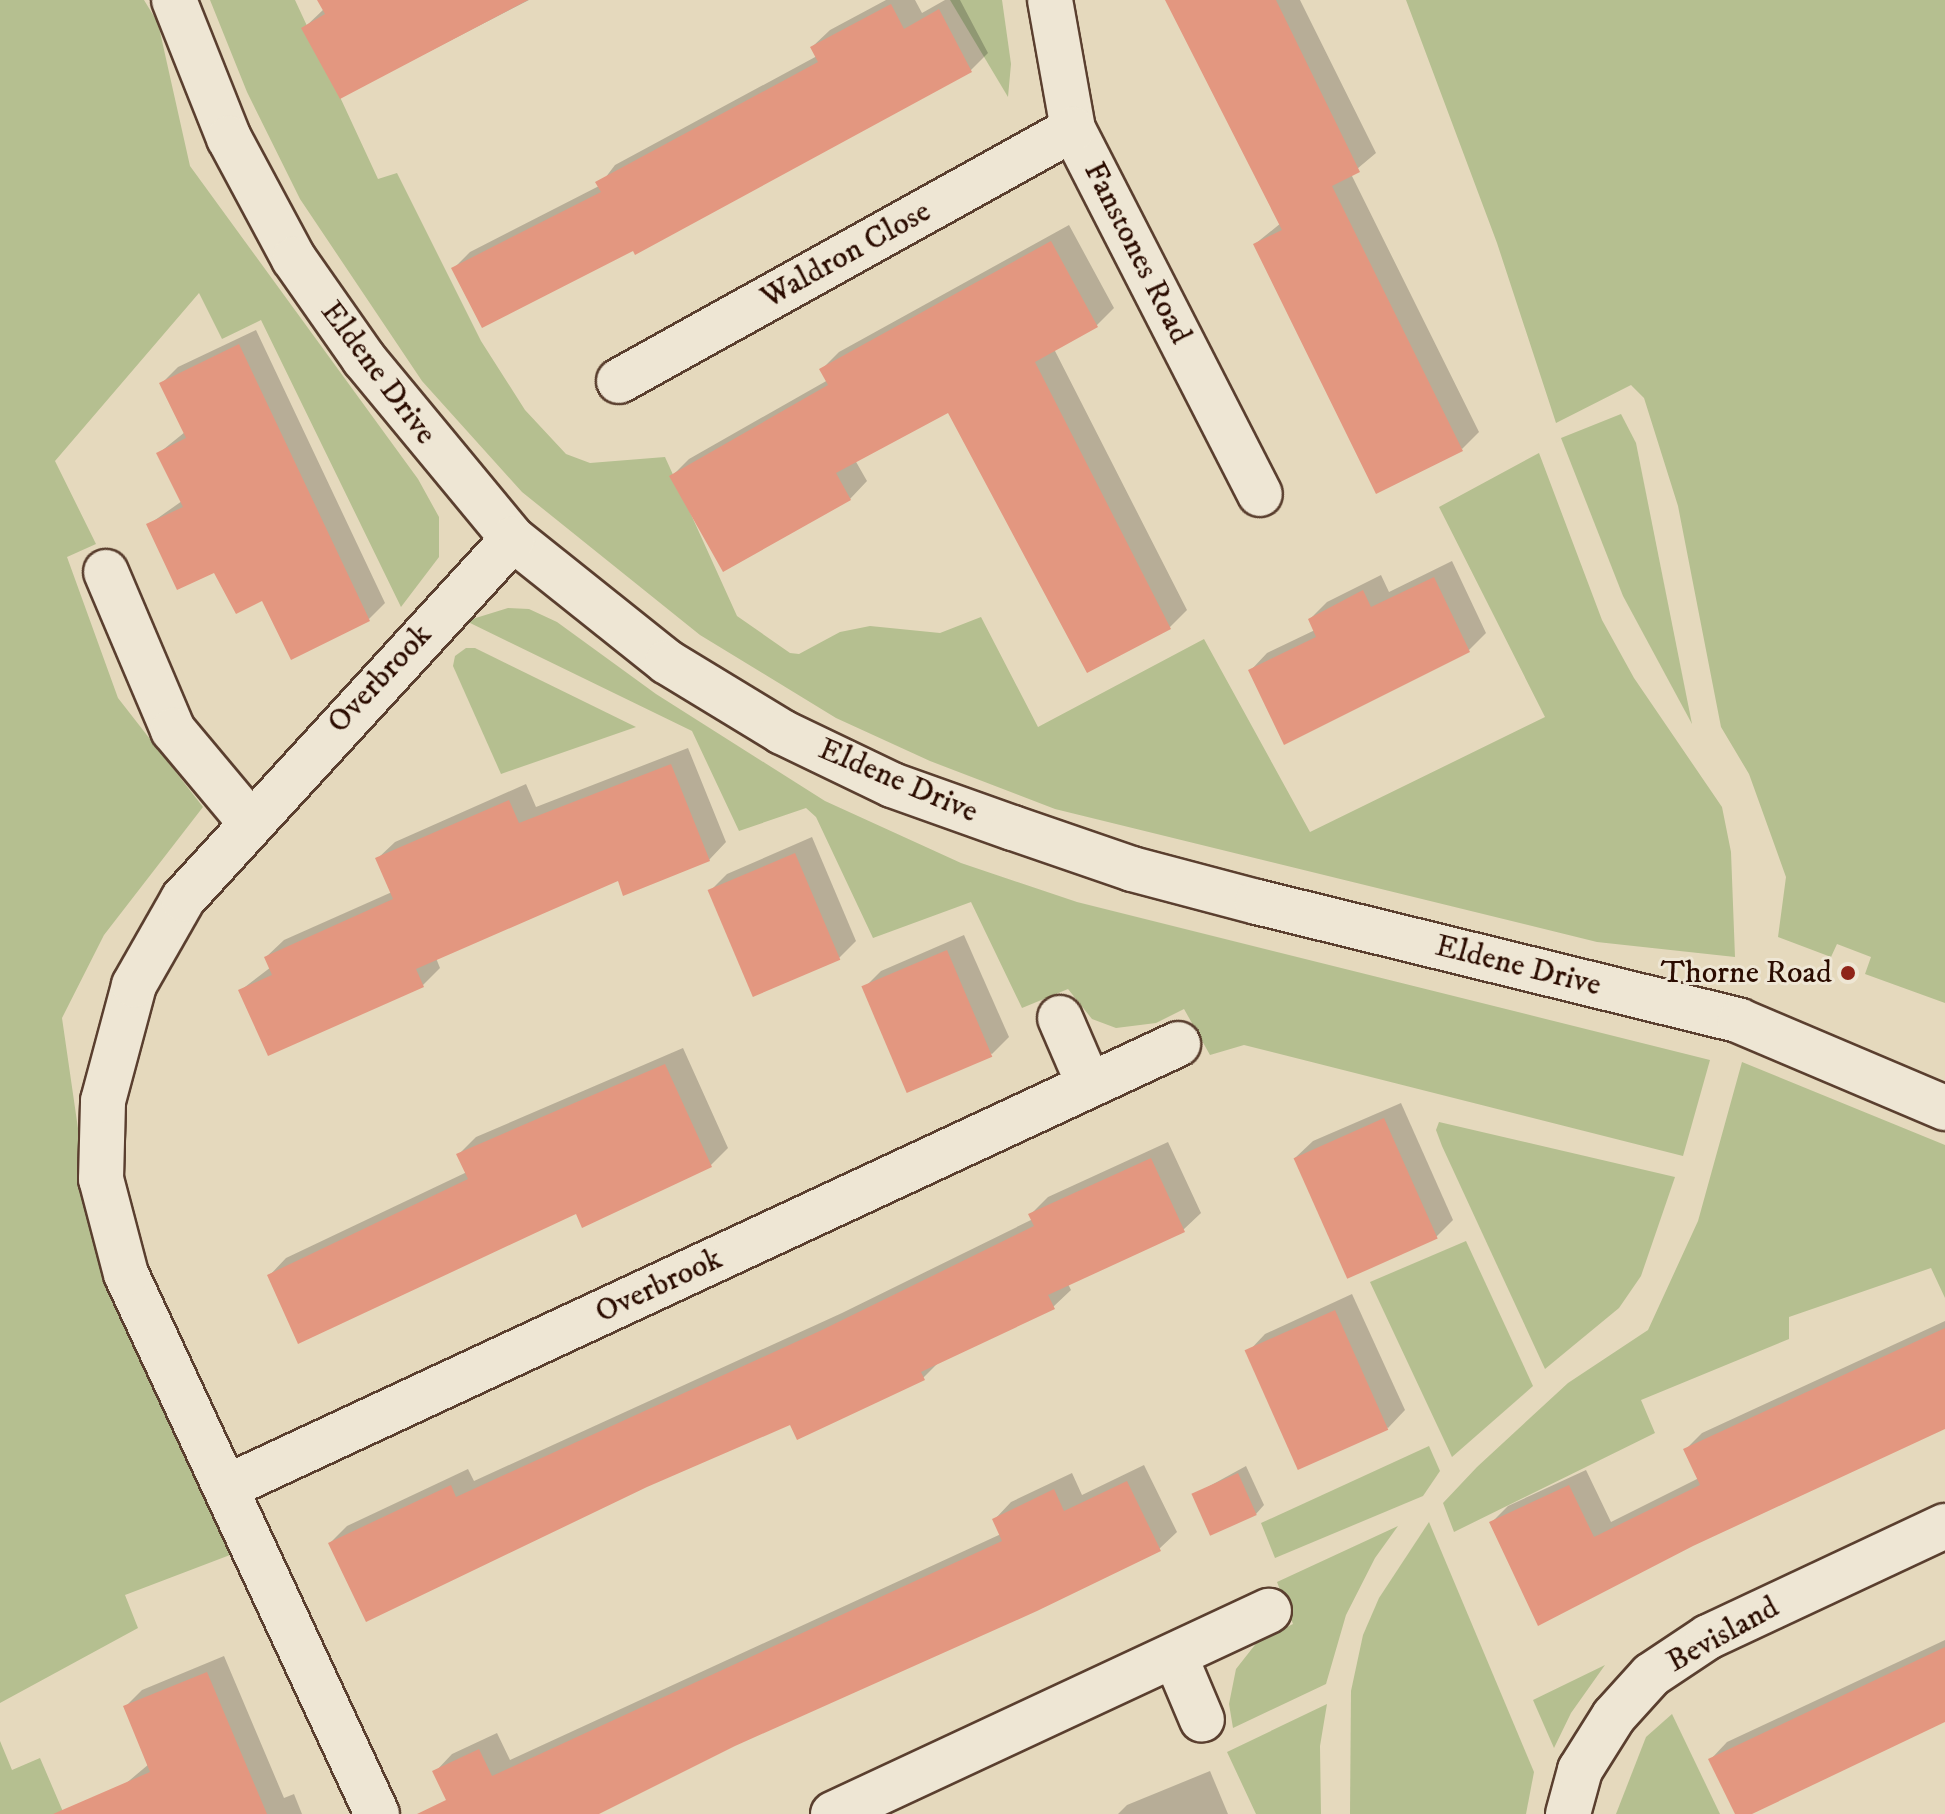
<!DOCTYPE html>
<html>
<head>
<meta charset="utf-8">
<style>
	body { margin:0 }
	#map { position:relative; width:1945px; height:1814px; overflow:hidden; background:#e5d9bd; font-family:"IM FELL DW Pica",serif }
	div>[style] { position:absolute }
	.green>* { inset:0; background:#b5bf90 }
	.shadow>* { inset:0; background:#0003 }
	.building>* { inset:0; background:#e39780; transform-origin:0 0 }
	.roads { filter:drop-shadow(2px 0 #5a3f2f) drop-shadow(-2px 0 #5a3f2f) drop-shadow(0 2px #5a3f2f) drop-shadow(0 -2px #5a3f2f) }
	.minor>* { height:44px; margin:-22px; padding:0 22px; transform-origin:22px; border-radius:22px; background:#eee6d4 }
	.dots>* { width:22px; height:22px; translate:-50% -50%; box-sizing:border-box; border:4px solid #eee6d4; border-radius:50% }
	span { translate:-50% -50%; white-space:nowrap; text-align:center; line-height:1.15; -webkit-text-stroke:6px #eee6d4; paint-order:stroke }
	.street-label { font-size:32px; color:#2b0c00 }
	.poi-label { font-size:32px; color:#2b0c00 }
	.right { translate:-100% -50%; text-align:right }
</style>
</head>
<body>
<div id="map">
	<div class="green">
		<i style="clip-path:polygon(0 0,144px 0,158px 23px,190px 166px,418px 479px,439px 517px,439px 557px,401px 607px,261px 320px,222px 339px,199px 293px,55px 461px,96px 544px,67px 557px,118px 698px,203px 807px,104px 935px,62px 1018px,92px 1225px,202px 1380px,225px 1437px,219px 1529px,230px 1555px,125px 1595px,138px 1628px,0 1703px)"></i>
		<i style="clip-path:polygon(210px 0,295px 0,378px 179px,397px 173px,481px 341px,525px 410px,566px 454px,590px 463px,665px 457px,737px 616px,790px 653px,799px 654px,840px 632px,870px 626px,940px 633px,981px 617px,1038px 727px,1204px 639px,1310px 832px,1545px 717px,1439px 507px,1539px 453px,1602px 620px,1634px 678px,1722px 807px,1731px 852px,1735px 957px,1597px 942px,1055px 809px,930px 761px,836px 718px,700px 635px,522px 492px,422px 381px,300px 199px,247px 92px)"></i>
		<i style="clip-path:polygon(950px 0,1002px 0,1011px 64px,1008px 97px)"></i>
		<i style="clip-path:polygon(1406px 0,1945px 0,1945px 1003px,1865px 974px,1871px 957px,1837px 944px,1831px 957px,1778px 937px,1786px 877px,1749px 774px,1721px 727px,1678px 506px,1644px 398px,1631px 385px,1556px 423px,1497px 243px)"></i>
		<i style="clip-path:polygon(1621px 414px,1636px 443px,1692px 724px,1623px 596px,1561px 438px)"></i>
		<i style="clip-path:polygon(508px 608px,529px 609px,557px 622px,656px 694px,825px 801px,961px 863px,1077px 902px,1710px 1060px,1683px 1156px,1244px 1045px,1210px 1055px,1184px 1009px,1156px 1023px,1116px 1028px,1092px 1019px,1068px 989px,1022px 1008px,971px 902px,873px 938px,816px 817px,806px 808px,739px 831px,692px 731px,466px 621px)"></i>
		<i style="clip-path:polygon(466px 648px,475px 648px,636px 727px,501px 774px,453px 666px,455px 656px)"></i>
		<i style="clip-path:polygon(1742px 1062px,1945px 1145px,1945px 1298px,1931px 1268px,1789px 1317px,1789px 1339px,1641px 1400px,1655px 1433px,1454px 1532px,1443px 1503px,1477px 1467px,1568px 1383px,1648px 1330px,1698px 1221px)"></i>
		<i style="clip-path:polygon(1439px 1122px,1675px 1177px,1641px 1276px,1619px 1308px,1545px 1369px,1442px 1146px,1436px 1130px)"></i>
		<i style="clip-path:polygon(1466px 1241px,1533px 1386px,1452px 1457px,1370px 1282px)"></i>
		<i style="clip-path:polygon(1429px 1446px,1440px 1471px,1423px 1496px,1275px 1558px,1261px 1523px)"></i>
		<i style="clip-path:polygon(1429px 1522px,1534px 1772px,1526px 1814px,1350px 1814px,1351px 1691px,1363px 1635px,1379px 1598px)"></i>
		<i style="clip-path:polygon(1398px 1526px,1375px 1558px,1346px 1615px,1326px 1684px,1233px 1728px,1229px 1704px,1236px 1669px,1258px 1641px,1293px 1624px,1277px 1582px)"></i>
		<i style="clip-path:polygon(1605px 1665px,1571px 1713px,1554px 1748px,1533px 1700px)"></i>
		<i style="clip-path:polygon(1327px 1704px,1320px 1746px,1321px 1814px,1256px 1814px,1227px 1752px)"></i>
		<i style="clip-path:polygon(1672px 1714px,1720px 1814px,1616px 1814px,1646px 1737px)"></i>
		<i style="clip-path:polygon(0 1741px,12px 1770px,40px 1758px,64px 1814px,0 1814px)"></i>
	</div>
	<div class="shadow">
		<i style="clip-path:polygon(323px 0,529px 0,341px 97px,304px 28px,324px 9px)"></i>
		<i style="clip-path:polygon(886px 0,915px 0,922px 13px,945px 0,960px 0,988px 53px,971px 70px,634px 249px,453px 269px,470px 252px,599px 186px,615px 165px,817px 56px,812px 47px,830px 30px)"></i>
		<i style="clip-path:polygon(1167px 0,1300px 0,1376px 153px,1351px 174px,1479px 432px,1462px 449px,1255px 244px,1281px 223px)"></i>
		<i style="clip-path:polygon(1069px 225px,1114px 308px,1097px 325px,1054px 349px,1187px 610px,1170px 627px,1088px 670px,948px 410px,855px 460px,867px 481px,850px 499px,672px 476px,689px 459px,828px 380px,822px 369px,839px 352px)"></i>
		<i style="clip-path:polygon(256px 330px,385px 603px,369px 619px,262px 599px,148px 525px,182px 501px,159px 453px,185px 432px,162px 383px,178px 367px)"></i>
		<i style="clip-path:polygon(1452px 561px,1486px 633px,1469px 650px,1285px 742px,1250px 671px,1267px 653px,1315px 630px,1310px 619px,1327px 602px,1381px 575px,1389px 592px)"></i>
		<i style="clip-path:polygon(688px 748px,726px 842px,709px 860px,619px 879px,436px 958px,440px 968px,423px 985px,241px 990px,271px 967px,266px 957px,284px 940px,392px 892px,377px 859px,395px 842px,526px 784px,536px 807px)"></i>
		<i style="clip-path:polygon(812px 837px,856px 941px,839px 958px,710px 891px,727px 874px)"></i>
		<i style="clip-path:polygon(964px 935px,1009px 1037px,992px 1054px,864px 988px,881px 971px)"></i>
		<i style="clip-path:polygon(683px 1048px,728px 1148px,711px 1165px,577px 1212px,269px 1276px,286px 1258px,467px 1172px,459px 1154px,476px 1137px)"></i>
		<i style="clip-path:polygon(1401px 1103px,1453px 1220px,1436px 1237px,1295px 1158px,1313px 1141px)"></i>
		<i style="clip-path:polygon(1168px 1142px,1201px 1213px,1183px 1230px,1068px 1284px,1071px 1290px,1053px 1307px,941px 1360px,923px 1378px,791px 1423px,330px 1543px,347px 1526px,468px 1469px,474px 1481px,842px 1313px,1033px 1219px,1031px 1214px,1048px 1197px)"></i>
		<i style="clip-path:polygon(1352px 1294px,1405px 1410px,1388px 1428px,1248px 1352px,1265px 1334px)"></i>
		<i style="clip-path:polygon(1945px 1321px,1945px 1427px,1692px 1544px,1539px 1623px,1491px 1523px,1508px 1506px,1586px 1470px,1611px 1522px,1699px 1478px,1685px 1450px,1702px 1433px)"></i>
		<i style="clip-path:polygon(1144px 1465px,1177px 1532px,1159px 1549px,572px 1814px,455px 1814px,435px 1772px,452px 1754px,497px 1733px,510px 1760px,1001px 1534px,994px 1520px,1011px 1502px,1072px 1473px,1082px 1495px)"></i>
		<i style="clip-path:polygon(1246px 1466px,1264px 1505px,1256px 1514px,1195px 1494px)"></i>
		<i style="clip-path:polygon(1945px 1640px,1945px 1720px,1748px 1814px,1737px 1814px,1710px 1760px,1727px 1742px)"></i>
		<i style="clip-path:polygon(224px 1656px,284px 1798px,294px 1794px,302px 1814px,136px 1814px,124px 1785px,149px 1764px,125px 1707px,142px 1690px)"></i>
		<i style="clip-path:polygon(1210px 1771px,1228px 1814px,1118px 1814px,1127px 1805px)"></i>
	</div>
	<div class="building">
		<i style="clip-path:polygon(317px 0,528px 0,340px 99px,301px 28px,325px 14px)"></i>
		<i style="clip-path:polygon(1165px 0,1276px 0,1360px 172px,1332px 186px,1463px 451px,1376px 494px,1253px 244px,1282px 230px)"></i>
		<i style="clip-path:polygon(891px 4px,904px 29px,939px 9px,972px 72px,635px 255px,633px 251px,482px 328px,451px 268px,601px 192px,595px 182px,818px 62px,810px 47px)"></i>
		<i style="clip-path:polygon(1051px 241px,1098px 327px,1035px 362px,1171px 629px,1087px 673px,948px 413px,836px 473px,851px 500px,723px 572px,669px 476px,828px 385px,819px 369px)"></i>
		<i style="clip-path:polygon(239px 344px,370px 621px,291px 660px,262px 601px,236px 614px,214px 573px,177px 590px,146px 524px,183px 507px,156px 453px,186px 438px,159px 383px)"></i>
		<i style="clip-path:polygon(1434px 577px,1470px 652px,1284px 745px,1248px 670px,1316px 637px,1308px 619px,1363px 590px,1371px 607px)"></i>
		<i style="clip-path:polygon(671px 764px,710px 861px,623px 896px,618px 881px,416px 969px,424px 987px,268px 1056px,238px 990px,272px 975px,264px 957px,393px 899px,375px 858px,509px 800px,519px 823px)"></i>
		<i style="left:795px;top:853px;width:116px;height:95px;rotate:67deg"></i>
		<i style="left:947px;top:950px;width:116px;height:93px;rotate:67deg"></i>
		<i style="clip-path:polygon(665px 1064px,712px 1167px,582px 1228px,576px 1214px,298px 1344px,267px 1275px,468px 1179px,456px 1154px)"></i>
		<i style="left:1384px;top:1118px;width:132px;height:99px;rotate:66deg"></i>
		<i style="clip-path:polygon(1151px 1158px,1185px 1232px,1048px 1295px,1055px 1309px,921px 1372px,925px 1380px,797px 1440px,790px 1425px,647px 1487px,366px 1622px,328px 1543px,451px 1485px,456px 1497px,822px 1330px,1034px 1226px,1028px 1214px)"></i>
		<i style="left:1335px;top:1310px;width:131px;height:99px;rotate:66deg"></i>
		<i style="clip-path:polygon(1945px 1328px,1945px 1429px,1693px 1546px,1538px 1626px,1489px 1522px,1569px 1485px,1594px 1537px,1700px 1485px,1683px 1449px)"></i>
		<i style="left:1238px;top:1473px;width:46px;height:51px;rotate:66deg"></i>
		<i style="clip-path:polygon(1127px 1481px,1161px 1551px,1037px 1611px,735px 1746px,599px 1814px,417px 1814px,446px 1800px,432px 1771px,479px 1749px,492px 1776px,1002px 1541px,992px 1519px,1054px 1489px,1064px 1511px)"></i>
		<i style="clip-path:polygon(1945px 1647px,1945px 1722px,1752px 1814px,1735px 1814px,1708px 1759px)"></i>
		<i style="clip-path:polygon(207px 1672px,267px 1814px,53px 1814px,150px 1772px,123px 1706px)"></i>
	</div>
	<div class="roads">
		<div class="minor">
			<i style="left:174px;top:0;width:149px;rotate:68.3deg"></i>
			<i style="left:229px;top:138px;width:137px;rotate:61.8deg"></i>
			<i style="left:294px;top:259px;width:122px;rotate:55deg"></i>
			<i style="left:364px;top:359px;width:234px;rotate:50.4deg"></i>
			<i style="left:513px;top:539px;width:197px;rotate:38.6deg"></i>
			<i style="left:667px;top:662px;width:135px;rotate:31.3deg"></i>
			<i style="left:782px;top:732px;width:122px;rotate:25.7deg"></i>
			<i style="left:892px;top:785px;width:128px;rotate:19.6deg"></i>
			<i style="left:1013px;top:828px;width:126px;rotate:19deg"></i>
			<i style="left:1132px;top:869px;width:129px;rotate:14.8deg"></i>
			<i style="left:1257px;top:902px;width:497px;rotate:13.8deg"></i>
			<i style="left:1740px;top:1021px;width:223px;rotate:23deg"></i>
			<i style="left:1050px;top:0;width:131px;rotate:79.9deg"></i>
			<i style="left:1073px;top:129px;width:410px;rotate:62.9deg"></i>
			<i style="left:619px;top:381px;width:519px;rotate:-29.03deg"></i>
			<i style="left:106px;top:572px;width:172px;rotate:67deg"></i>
			<i style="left:173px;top:730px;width:119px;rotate:50.1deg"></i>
			<i style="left:1060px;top:1018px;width:73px;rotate:66.6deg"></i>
			<i style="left:229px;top:1486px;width:1047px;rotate:-24.97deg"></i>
			<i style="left:1175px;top:1656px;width:69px;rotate:67.1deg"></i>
			<i style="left:377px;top:1814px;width:595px;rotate:-114.93deg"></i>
			<i style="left:126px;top:1274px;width:98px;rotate:-104.7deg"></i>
			<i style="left:101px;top:1179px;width:78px;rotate:-88.5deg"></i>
			<i style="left:103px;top:1101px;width:120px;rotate:-75deg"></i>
			<i style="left:134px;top:985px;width:99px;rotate:-60.3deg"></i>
			<i style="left:183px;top:899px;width:488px;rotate:-47.5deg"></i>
			<i style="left:833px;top:1814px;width:481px;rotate:-25deg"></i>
			<i style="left:1568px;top:1814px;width:46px;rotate:-74.7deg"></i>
			<i style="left:1580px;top:1770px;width:64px;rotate:-57.8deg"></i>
			<i style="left:1614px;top:1716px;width:55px;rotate:-47.9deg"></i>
			<i style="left:1651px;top:1675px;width:69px;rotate:-33.7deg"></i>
			<i style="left:1708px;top:1637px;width:262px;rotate:-25.1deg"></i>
		</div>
	</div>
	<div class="dots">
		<i style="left:1848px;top:973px;background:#8f2418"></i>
	</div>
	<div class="street-label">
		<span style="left:1137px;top:253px;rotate:63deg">Fanstones Road</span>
		<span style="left:846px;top:255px;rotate:-29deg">Waldron Close</span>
		<span style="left:378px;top:373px;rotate:53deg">Eldene Drive</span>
		<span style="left:380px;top:679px;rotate:-47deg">Overbrook</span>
		<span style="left:898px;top:781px;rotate:23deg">Eldene Drive</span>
		<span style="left:1518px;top:966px;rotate:14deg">Eldene Drive</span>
		<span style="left:659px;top:1286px;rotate:-25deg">Overbrook</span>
		<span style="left:1723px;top:1635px;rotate:-29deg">Bevisland</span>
	</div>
	<div class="poi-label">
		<span class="right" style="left:1832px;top:973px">Thorne Road</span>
	</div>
</div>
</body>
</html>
